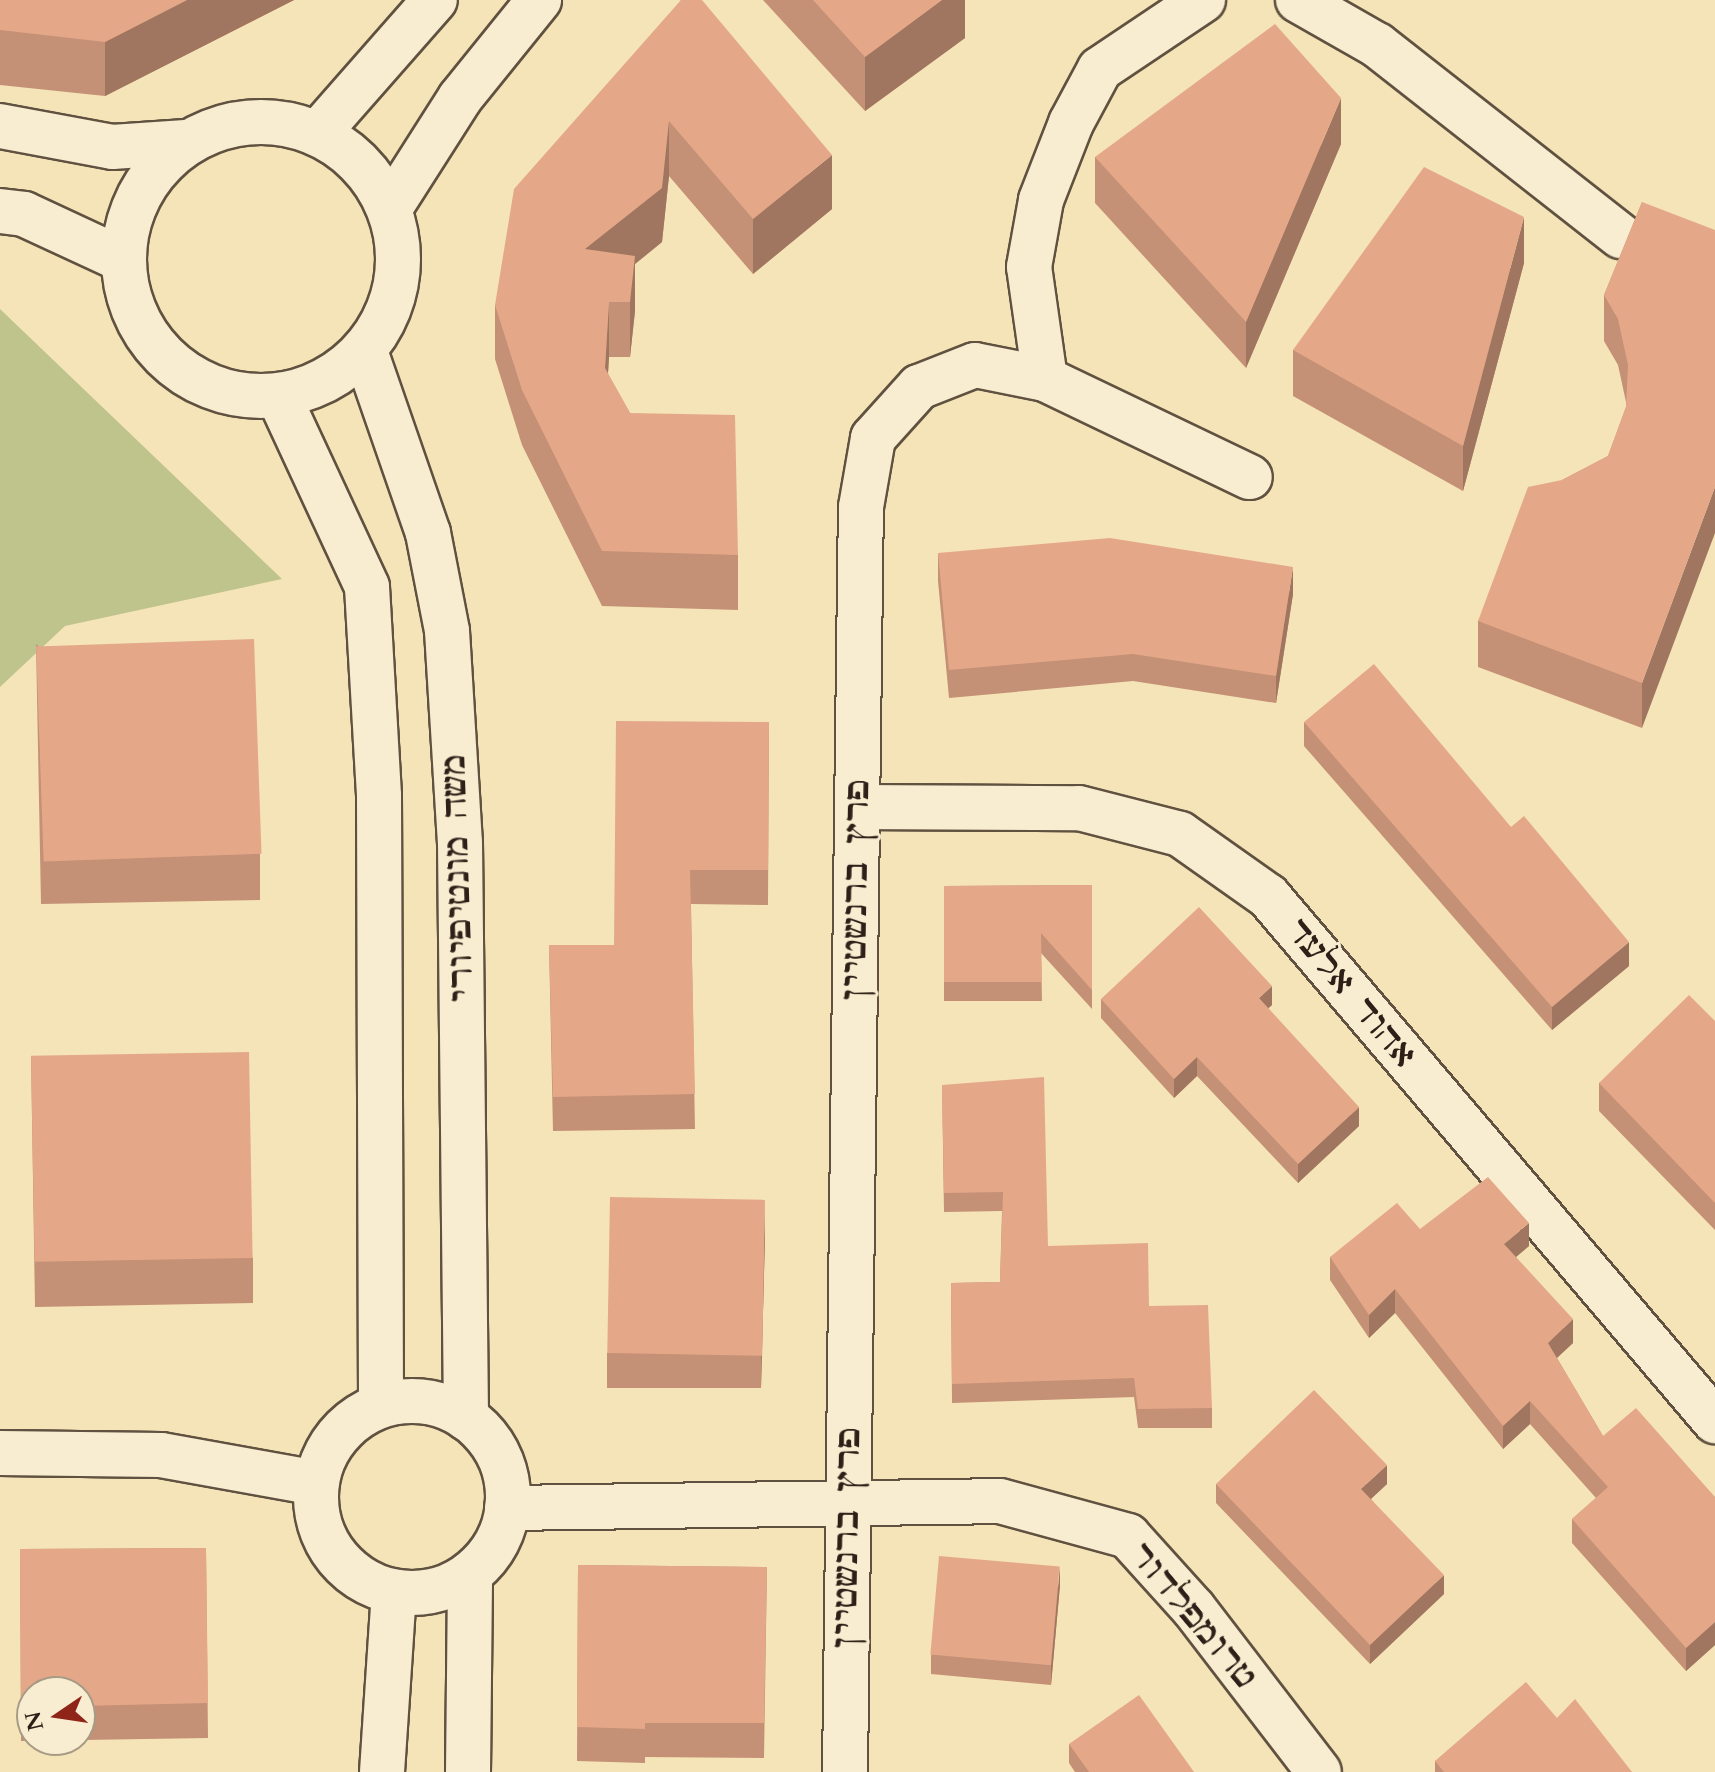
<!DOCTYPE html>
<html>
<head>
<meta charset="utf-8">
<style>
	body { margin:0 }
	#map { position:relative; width:1715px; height:1772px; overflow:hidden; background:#f5e4b7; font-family:Cardo,"Frank Ruhl Libre",serif }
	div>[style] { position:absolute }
	.green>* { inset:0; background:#bfc38c }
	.roads { filter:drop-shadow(2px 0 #605140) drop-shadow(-2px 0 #605140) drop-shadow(0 2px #605140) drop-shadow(0 -2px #605140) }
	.minor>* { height:44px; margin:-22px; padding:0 22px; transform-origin:22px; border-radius:22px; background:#f8edd0 }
	.minor>.ring { margin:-22px; padding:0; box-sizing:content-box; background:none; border:44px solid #f8edd0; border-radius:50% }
	.wall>* { inset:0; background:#c49076 }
	.shaded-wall>* { inset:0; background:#a07660 }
	.building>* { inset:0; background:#e4a889; transform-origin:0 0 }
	span { translate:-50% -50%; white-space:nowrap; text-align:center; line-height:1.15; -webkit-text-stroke:6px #f8edd0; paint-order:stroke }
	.street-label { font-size:34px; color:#2e2018 }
	.north { position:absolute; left:16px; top:1676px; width:80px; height:80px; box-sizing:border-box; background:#f8edd0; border:2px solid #a79b86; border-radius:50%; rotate:257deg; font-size:22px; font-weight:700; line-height:32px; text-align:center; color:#2e2018 }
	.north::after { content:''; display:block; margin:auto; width:28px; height:36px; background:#8f2418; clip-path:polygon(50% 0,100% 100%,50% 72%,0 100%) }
</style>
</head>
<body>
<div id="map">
	<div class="green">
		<i style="clip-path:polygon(0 309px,282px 579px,65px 626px,0 687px)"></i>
	</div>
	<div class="roads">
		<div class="minor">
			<i style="left:1298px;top:0;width:91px;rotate:29.7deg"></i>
			<i style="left:1377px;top:45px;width:310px;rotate:38.1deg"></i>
			<i class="ring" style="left:124px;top:122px;width:230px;height:230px"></i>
			<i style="left:0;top:126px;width:114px;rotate:10.6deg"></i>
			<i style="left:112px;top:147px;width:74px;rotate:-3.9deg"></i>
			<i style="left:318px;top:133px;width:177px;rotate:-48.7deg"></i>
			<i style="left:390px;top:208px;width:130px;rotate:-57.5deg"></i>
			<i style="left:460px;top:98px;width:126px;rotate:-51.1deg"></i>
			<i style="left:0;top:211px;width:24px;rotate:7deg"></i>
			<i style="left:24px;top:214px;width:109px;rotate:24.9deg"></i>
			<i style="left:365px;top:351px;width:193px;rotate:70.9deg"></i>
			<i style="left:428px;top:533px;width:100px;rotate:79deg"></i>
			<i style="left:447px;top:631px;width:212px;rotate:86.5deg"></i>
			<i style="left:460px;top:843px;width:575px;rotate:89.4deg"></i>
			<i style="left:1045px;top:379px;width:113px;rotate:-98.1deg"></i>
			<i style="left:1029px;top:267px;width:68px;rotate:-79.8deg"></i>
			<i style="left:1041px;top:200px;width:83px;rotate:-68.7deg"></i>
			<i style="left:1071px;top:123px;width:61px;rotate:-61.8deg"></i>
			<i style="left:1100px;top:69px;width:124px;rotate:-33.8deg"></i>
			<i style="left:279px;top:397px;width:209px;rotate:65.1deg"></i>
			<i style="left:367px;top:587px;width:209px;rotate:86.7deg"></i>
			<i style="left:379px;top:796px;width:609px;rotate:89.81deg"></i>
			<i style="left:857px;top:807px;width:222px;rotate:0.3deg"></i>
			<i style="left:1079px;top:808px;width:104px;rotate:14.4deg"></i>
			<i style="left:1180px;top:834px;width:108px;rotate:35.2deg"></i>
			<i style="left:1268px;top:896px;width:690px;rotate:49.59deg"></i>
			<i class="ring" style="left:316px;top:1401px;width:148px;height:148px"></i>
			<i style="left:0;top:1453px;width:161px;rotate:0.7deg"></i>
			<i style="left:161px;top:1455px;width:158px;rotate:10.2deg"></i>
			<i style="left:507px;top:1508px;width:493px;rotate:-0.8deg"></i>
			<i style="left:1000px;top:1501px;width:133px;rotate:15.3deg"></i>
			<i style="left:1128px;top:1536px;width:98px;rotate:47.9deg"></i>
			<i style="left:1194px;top:1609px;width:205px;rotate:52.5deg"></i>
			<i style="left:382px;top:1772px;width:181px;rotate:-86.2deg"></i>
			<i style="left:468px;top:1772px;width:198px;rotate:-89.4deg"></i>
			<i style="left:845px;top:1772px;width:1265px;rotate:-89.28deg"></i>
			<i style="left:861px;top:507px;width:70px;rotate:-80.1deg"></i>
			<i style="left:873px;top:438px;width:69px;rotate:-48deg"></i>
			<i style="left:919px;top:387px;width:60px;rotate:-21.4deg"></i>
			<i style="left:975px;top:365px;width:71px;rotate:11.3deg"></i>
			<i style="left:1045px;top:379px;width:227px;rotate:25.6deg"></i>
		</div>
	</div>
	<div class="wall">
		<i style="clip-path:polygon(0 0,294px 0,105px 96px,0 85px)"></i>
		<i style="clip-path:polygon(681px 0,832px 209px,753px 274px,669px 176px,662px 242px,635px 264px,635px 311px,630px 357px,609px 357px,608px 374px,630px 413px,738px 555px,738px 610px,602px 606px,522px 445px,495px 359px,495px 305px)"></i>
		<i style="clip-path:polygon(763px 0,965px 0,965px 38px,865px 111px)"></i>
		<i style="clip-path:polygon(1341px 144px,1246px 368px,1095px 203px,1095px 157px)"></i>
		<i style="clip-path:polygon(1642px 202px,1642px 728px,1478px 667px,1478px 621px,1562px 480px,1608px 456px,1626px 407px,1626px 402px,1618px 365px,1604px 341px,1604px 295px)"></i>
		<i style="clip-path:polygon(1524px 263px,1463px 491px,1293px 396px,1293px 350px)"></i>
		<i style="clip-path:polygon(938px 553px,1293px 594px,1276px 703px,1133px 681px,949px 698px,938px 581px)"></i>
		<i style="clip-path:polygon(36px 644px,260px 854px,260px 900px,41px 904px)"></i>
		<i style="clip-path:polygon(769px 722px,768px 905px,691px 904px,695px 1129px,553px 1131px,549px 945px,614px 945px)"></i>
		<i style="clip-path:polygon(1304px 722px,1511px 827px,1629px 966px,1552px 1030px,1304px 746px)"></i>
		<i style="clip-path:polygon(1092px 885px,1092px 1009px,1041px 953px,1042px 1001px,944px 1001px,944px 886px)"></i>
		<i style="clip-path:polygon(1101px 999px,1272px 1005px,1268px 1008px,1359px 1126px,1298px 1183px,1197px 1076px,1174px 1098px,1101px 1018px)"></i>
		<i style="clip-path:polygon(1715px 1021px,1715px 1230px,1599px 1111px,1599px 1083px)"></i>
		<i style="clip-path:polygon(31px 1056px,253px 1258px,253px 1303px,35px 1307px)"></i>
		<i style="clip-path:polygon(942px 1085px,1048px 1246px,1149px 1306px,1212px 1408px,1212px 1428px,1138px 1428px,1134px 1397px,952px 1403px,951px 1283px,1000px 1282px,1002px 1211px,944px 1212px)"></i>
		<i style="clip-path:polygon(1420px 1229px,1529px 1246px,1516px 1257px,1573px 1343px,1557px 1358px,1603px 1436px,1715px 1497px,1715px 1645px,1686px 1671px,1572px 1543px,1572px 1519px,1596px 1498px,1530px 1424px,1503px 1449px,1395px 1313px,1369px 1338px,1330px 1280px,1330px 1257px)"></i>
		<i style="clip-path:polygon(765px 1236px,761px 1388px,607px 1388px,607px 1353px)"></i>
		<i style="clip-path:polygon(1216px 1484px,1387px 1484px,1371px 1499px,1444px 1594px,1370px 1664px,1216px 1503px)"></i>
		<i style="clip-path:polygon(evenodd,206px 1548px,208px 1738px,21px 1741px,20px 1549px,206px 1548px,32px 1692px,80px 1692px,80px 1740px,32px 1740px,32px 1692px)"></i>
		<i style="clip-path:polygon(578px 1565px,767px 1567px,764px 1758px,645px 1757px,645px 1763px,577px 1761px)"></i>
		<i style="clip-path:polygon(1060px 1585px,1051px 1685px,931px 1674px,931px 1655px)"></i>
		<i style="clip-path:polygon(1557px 1718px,1632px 1772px,1435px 1772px,1435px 1761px)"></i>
		<i style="clip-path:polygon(1069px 1744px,1194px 1772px,1075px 1772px,1069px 1763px)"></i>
	</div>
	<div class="shaded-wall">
		<i style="clip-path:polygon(187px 0,294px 0,105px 96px,105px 42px)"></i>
		<i style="clip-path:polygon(942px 0,965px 0,965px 38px,865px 111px,865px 57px)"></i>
		<i style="clip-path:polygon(1341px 98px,1341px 144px,1246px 368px,1246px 322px)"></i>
		<i style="clip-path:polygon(669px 121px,669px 176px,662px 242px,635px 264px,635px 311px,630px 357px,630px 302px,585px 249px)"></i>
		<i style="clip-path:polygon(832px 155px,832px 209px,753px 274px,753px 219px)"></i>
		<i style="clip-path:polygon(1524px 217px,1524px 263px,1463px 491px,1463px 446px)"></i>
		<i style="clip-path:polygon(609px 302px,609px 357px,605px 422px,605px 368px)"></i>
		<i style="clip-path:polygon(1715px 487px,1715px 533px,1642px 728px,1642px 683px)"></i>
		<i style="clip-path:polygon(1293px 567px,1293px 594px,1276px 703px,1276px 676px)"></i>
		<i style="clip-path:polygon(1629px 942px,1629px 966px,1552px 1030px,1552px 1007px)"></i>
		<i style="clip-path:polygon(1272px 986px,1272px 1005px,1259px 1017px,1259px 998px)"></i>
		<i style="clip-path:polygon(1197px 1057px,1197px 1076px,1174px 1098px,1174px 1079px)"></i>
		<i style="clip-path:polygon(1359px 1107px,1359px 1126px,1298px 1183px,1298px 1164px)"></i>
		<i style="clip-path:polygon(765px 1201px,765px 1236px,761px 1388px,761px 1354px)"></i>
		<i style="clip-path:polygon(1529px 1223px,1529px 1246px,1504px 1267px,1504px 1244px)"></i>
		<i style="clip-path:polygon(1395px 1289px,1395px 1313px,1369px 1338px,1369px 1315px)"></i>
		<i style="clip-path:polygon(1573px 1319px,1573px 1343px,1548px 1366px,1548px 1343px)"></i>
		<i style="clip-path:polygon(1530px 1401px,1530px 1424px,1503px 1449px,1503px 1426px)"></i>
		<i style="clip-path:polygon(1387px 1465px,1387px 1484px,1361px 1508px,1361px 1489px)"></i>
		<i style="clip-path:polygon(1060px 1566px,1060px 1585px,1051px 1685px,1051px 1666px)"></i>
		<i style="clip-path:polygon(1444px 1575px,1444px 1594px,1370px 1664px,1370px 1645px)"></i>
		<i style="clip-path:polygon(1715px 1622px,1715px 1645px,1686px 1671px,1686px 1648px)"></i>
	</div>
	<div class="building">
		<i style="clip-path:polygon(0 0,187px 0,105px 42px,0 30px)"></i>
		<i style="clip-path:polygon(681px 0,702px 0,832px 155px,753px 219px,669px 121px,662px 188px,585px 249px,635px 256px,630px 302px,609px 302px,605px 368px,630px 413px,735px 415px,738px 555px,602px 551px,522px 390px,495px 305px,514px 189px)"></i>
		<i style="clip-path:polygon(813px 0,942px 0,865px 57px)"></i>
		<i style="clip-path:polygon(1275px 24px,1341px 98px,1246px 322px,1095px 157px)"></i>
		<i style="clip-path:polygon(1424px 167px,1524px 217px,1463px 446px,1293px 350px)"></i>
		<i style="clip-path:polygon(1642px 202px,1715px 230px,1715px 487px,1642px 683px,1478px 621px,1528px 487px,1562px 480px,1608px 456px,1626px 407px,1628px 365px,1618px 319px,1604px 295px)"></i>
		<i style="clip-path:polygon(1110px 538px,1293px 567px,1276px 676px,1133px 654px,949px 670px,938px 553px)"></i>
		<i style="left:254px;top:639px;width:215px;height:218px;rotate:88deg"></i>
		<i style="clip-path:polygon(1374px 664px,1511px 827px,1524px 816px,1629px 942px,1552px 1007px,1304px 722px)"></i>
		<i style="clip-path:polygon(616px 721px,769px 722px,768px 870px,690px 870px,695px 1094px,553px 1097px,549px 945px,614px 945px)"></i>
		<i style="clip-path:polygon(1092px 885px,1092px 990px,1041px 933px,1042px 982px,944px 982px,944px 886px)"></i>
		<i style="clip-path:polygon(1199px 907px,1272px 986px,1259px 998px,1359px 1107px,1298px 1164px,1197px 1057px,1174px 1079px,1101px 999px)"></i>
		<i style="clip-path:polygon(1689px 995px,1715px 1021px,1715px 1203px,1599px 1083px)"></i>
		<i style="left:249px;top:1052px;width:206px;height:218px;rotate:89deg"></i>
		<i style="clip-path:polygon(1044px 1077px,1048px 1246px,1148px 1243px,1149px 1306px,1208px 1305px,1212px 1408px,1138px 1409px,1134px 1378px,952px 1384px,951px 1283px,1000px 1282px,1003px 1192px,944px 1193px,942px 1085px)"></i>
		<i style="clip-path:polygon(1488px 1177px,1529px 1223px,1504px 1244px,1573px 1319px,1548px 1343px,1603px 1436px,1636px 1408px,1715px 1497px,1715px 1622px,1686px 1648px,1572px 1519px,1608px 1487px,1530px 1401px,1503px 1426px,1395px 1289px,1369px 1315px,1330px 1257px,1397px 1203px,1420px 1229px)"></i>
		<i style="left:610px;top:1197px;width:155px;height:156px;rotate:1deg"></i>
		<i style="clip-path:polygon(1314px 1390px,1387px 1465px,1361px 1489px,1444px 1575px,1370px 1645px,1216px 1484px)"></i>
		<i style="clip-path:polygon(206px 1548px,208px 1703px,80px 1706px,80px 1692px,32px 1692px,32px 1706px,21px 1707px,20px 1549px)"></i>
		<i style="left:939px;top:1556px;width:121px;height:99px;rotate:5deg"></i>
		<i style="clip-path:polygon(578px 1565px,767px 1567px,764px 1723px,645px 1723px,645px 1729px,577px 1727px)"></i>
		<i style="clip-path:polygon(1526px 1682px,1557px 1718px,1575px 1699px,1632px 1772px,1444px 1772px,1435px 1761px)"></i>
		<i style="clip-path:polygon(1139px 1695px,1194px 1772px,1089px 1772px,1069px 1744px)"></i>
	</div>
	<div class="street-label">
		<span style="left:458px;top:878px;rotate:-92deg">משה מונטיפיורי</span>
		<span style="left:856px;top:890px;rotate:-89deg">פרץ ברנשטיין</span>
		<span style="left:1351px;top:993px;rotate:50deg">אהוד אלעד</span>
		<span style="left:847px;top:1538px;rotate:-89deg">פרץ ברנשטיין</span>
		<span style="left:1193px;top:1616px;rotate:50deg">טרומפלדור</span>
	</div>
	<div class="north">N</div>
</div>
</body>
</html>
